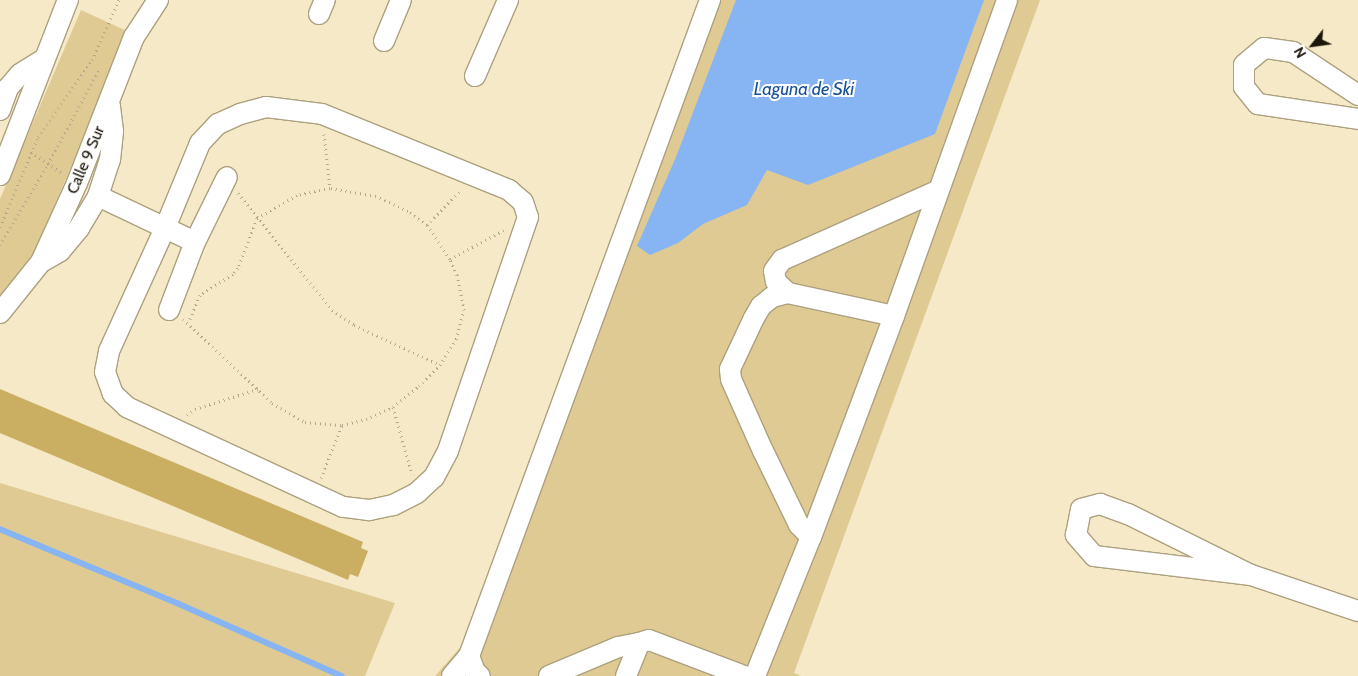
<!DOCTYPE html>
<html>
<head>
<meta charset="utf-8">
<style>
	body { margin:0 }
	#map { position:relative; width:1358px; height:676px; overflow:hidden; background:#f6e9c7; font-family:Cabin,sans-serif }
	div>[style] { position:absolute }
	.green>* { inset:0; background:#dfca93 }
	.water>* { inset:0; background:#87b4f3 }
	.stream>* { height:5.5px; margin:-2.75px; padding:0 2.75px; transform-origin:2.75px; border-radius:2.75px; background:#87b4f3 }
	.building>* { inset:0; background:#caae61 }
	.path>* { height:3px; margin-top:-1.5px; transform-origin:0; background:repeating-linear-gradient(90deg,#b3a88d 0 1px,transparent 0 5px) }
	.roads { filter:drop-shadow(1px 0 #aca07f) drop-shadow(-1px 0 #aca07f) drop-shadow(0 1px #aca07f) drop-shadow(0 -1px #aca07f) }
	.minor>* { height:20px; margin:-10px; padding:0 10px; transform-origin:10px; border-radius:10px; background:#fff }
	span { translate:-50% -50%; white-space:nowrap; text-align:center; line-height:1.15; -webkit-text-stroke:4px #fff; paint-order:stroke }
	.street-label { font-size:16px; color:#1b160a }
	.water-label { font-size:18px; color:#154f97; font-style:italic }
	.north { position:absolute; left:1288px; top:20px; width:50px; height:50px; -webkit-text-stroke:4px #fff; paint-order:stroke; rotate:240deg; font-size:14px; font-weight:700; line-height:20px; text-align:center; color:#1b160a }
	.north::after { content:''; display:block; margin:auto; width:18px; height:22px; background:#1b160a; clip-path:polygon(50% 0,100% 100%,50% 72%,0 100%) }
</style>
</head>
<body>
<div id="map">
	<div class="green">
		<i style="clip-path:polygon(716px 0,1040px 0,794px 673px,801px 676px,435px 676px,494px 609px)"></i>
		<i style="clip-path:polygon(81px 10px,129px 32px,22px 281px,0 305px,0 199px)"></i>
		<i style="clip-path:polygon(0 483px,395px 603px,365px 676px,0 676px)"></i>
	</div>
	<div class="water">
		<i style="clip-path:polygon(736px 0,984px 0,935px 134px,808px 185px,767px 170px,747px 205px,703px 224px,678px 243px,650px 255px,637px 246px,676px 157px)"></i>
	</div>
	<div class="stream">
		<i style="left:0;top:529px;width:192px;rotate:22.7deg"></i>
		<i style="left:177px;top:603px;width:180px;rotate:23.9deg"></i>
	</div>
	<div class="building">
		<i style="clip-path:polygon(0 389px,363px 542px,361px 548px,368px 551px,358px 577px,350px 574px,348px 580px,0 433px)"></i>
	</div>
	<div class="path">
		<i style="left:324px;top:134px;width:54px;rotate:83.7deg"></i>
		<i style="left:31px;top:152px;width:37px;rotate:34deg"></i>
		<i style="left:238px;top:193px;width:150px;rotate:51.2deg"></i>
		<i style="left:332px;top:310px;width:27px;rotate:34deg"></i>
		<i style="left:354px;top:325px;width:95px;rotate:24.9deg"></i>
		<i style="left:427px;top:225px;width:50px;rotate:-45.8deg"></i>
		<i style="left:0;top:227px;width:98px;rotate:-67.1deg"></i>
		<i style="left:38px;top:137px;width:94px;rotate:-55deg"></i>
		<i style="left:92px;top:60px;width:66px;rotate:-65.8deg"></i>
		<i style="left:0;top:245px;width:94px;rotate:-59.3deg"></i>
		<i style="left:48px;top:164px;width:109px;rotate:-61.6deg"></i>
		<i style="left:450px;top:259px;width:61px;rotate:-28.2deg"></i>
		<i style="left:183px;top:319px;width:122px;rotate:43.3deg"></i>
		<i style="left:272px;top:403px;width:38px;rotate:30deg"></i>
		<i style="left:305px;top:422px;width:37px;rotate:5deg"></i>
		<i style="left:342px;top:425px;width:25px;rotate:-14deg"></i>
		<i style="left:366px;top:419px;width:30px;rotate:-24deg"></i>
		<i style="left:393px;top:407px;width:33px;rotate:-39deg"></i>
		<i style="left:419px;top:386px;width:30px;rotate:-45deg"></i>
		<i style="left:440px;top:365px;width:31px;rotate:-58deg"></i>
		<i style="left:456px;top:339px;width:30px;rotate:-75deg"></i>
		<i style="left:464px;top:310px;width:36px;rotate:-101deg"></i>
		<i style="left:457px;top:275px;width:17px;rotate:-114deg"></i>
		<i style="left:450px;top:259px;width:41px;rotate:-124.1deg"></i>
		<i style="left:427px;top:225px;width:24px;rotate:-144deg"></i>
		<i style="left:408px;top:211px;width:35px;rotate:-155deg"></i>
		<i style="left:376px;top:196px;width:47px;rotate:-170.1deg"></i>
		<i style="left:330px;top:188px;width:34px;rotate:168deg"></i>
		<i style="left:297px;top:195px;width:46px;rotate:150.1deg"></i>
		<i style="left:257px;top:218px;width:53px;rotate:110.8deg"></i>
		<i style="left:238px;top:268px;width:8px;rotate:130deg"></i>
		<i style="left:233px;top:274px;width:39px;rotate:148deg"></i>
		<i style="left:200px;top:295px;width:30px;rotate:113deg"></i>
		<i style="left:393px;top:407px;width:70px;rotate:74.2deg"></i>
		<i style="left:187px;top:415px;width:10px;rotate:-37deg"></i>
		<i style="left:195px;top:409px;width:66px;rotate:-17.6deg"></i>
		<i style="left:321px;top:478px;width:57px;rotate:-68.4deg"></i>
	</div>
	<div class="roads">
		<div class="minor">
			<i style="left:319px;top:14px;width:15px;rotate:-67deg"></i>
			<i style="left:384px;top:41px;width:44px;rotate:-67.5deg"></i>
			<i style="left:475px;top:76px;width:83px;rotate:-66.5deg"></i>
			<i style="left:1358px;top:95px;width:78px;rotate:-146.5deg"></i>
			<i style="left:1293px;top:52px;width:29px;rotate:-172deg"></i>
			<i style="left:1264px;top:48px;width:26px;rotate:140deg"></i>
			<i style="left:1244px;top:65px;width:22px;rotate:90deg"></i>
			<i style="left:1244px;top:87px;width:22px;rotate:51deg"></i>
			<i style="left:1258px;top:104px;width:101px;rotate:8.5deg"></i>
			<i style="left:266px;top:107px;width:56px;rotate:7.1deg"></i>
			<i style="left:322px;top:114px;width:202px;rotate:22.1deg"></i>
			<i style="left:509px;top:190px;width:18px;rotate:41deg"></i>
			<i style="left:523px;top:202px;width:16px;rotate:72deg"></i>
			<i style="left:528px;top:217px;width:247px;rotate:108.9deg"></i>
			<i style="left:448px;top:451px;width:30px;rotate:118deg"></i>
			<i style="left:434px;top:477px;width:23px;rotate:137deg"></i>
			<i style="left:417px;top:493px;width:27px;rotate:153deg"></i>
			<i style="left:393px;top:505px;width:25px;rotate:168deg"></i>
			<i style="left:369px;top:510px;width:26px;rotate:-173deg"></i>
			<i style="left:343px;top:507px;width:238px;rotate:-155.2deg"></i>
			<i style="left:127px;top:407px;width:19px;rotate:-137deg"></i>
			<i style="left:113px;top:394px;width:23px;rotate:-110deg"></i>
			<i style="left:105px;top:372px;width:21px;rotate:-79deg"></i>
			<i style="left:109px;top:351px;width:135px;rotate:-65.5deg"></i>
			<i style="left:165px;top:228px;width:92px;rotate:-67.6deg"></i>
			<i style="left:200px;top:143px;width:26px;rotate:-47deg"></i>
			<i style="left:218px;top:124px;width:24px;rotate:-24deg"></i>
			<i style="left:240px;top:114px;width:27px;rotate:-15deg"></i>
			<i style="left:0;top:110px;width:23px;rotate:-70deg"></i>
			<i style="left:8px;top:88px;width:18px;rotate:-49deg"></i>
			<i style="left:20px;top:74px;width:28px;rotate:-32deg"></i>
			<i style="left:0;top:175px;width:188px;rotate:-68.8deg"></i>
			<i style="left:98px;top:196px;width:107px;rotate:25.4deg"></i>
			<i style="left:43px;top:261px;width:20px;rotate:-30deg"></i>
			<i style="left:60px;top:251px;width:30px;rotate:-50deg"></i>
			<i style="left:79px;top:228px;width:37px;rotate:-59deg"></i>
			<i style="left:98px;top:196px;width:38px;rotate:-72deg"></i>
			<i style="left:110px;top:160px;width:29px;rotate:-84deg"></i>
			<i style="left:113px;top:131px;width:26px;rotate:-97deg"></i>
			<i style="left:788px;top:293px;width:16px;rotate:-137deg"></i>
			<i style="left:776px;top:282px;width:11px;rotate:-100deg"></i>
			<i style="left:774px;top:271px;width:14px;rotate:-54deg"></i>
			<i style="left:782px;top:260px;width:170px;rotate:-24deg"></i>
			<i style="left:169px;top:310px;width:73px;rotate:-69.1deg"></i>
			<i style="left:195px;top:242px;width:72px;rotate:-63.8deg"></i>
			<i style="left:0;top:313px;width:65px;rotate:-51.2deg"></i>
			<i style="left:41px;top:262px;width:87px;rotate:-65.5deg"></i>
			<i style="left:77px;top:183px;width:157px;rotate:-68.7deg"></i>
			<i style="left:134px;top:37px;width:44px;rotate:-57deg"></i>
			<i style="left:811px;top:537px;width:17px;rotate:-135deg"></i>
			<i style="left:799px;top:525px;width:82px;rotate:-115.9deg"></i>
			<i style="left:763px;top:451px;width:79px;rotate:-114deg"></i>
			<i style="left:731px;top:379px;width:10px;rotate:-96deg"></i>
			<i style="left:730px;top:369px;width:56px;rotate:-64.8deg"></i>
			<i style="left:754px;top:318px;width:14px;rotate:-60deg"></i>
			<i style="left:761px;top:306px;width:14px;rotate:-39deg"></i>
			<i style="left:772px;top:297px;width:16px;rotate:-14deg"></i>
			<i style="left:788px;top:293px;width:108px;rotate:12.2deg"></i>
			<i style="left:1251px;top:575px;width:158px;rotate:-173.1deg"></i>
			<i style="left:1094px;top:556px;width:28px;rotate:-131deg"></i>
			<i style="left:1076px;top:535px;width:26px;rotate:-79deg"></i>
			<i style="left:1081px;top:509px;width:20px;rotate:-15deg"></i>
			<i style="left:1100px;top:504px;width:30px;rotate:20deg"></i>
			<i style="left:1128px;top:514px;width:137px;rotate:26.4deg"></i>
			<i style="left:1251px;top:575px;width:113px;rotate:18.6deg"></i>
			<i style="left:469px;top:656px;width:17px;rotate:69deg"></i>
			<i style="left:475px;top:672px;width:6px;rotate:39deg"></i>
			<i style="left:452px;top:676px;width:26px;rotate:-50deg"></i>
			<i style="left:469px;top:656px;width:699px;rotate:-69.83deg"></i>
			<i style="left:549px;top:676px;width:75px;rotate:-22.8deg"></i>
			<i style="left:618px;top:647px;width:21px;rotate:-11deg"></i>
			<i style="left:626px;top:676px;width:35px;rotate:-68deg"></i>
			<i style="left:639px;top:643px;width:10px;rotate:-17deg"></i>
			<i style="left:649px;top:640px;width:102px;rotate:20.8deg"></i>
			<i style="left:755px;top:676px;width:150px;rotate:-68.1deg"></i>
			<i style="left:811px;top:537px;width:236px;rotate:-69.4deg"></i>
			<i style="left:894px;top:316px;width:336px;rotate:-70.3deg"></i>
		</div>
	</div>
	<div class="street-label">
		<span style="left:86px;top:160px;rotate:-67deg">Calle 9 Sur</span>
	</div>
	<div class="water-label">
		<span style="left:804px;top:89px">Laguna de Ski</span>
	</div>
	<div class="north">N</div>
</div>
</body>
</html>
